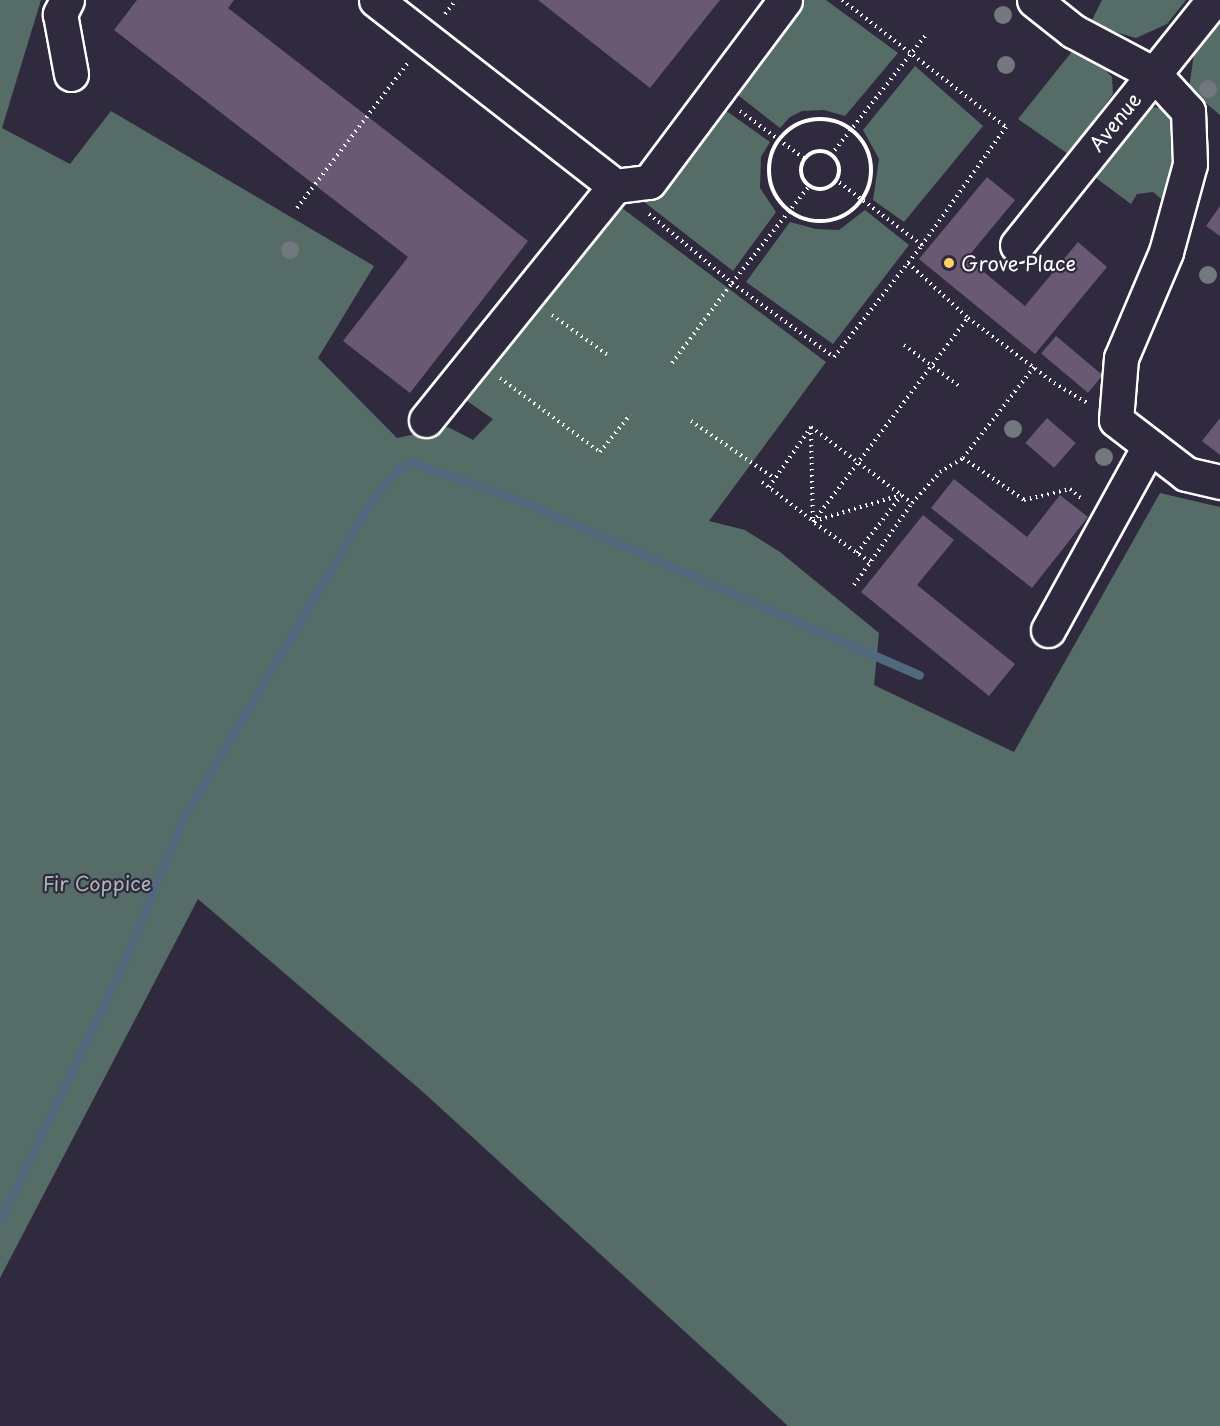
<!DOCTYPE html>
<html>
<head>
<meta charset="utf-8">
<style>
	body { margin:0 }
	#map { position:relative; width:1220px; height:1426px; overflow:hidden; background:#2f2a3d; font-family:"Playpen Sans",sans-serif }
	div>[style] { position:absolute }
	.green>* { inset:0; background:#566c67 }
	.stream>* { height:9px; margin:-4.5px; padding:0 4.5px; transform-origin:4.5px; border-radius:4.5px; background:#52697d }
	.building>* { inset:0; background:#695973; transform-origin:0 0 }
	.path>* { height:4px; margin-top:-2px; transform-origin:0; background:repeating-linear-gradient(90deg,#fff 0 1.5px,transparent 0 6px) }
	.path>.ring { margin:-2px; padding:0; box-sizing:content-box; background:none; border:4px solid #fff; border-radius:50% }
	.roads { filter:drop-shadow(2px 0 #fff) drop-shadow(-2px 0 #fff) drop-shadow(0 2px #fff) drop-shadow(0 -2px #fff) }
	.minor>* { height:33px; margin:-16.5px; padding:0 16.5px; transform-origin:16.5px; border-radius:16.5px; background:#2f2a3d }
	.trees>* { width:18px; height:18px; margin:-9px; border-radius:50%; background:#73777e }
	.dots>* { width:16px; height:16px; translate:-50% -50%; box-sizing:border-box; border:3px solid #2f2a3d; border-radius:50% }
	span { translate:-50% -50%; white-space:nowrap; text-align:center; line-height:1.15; -webkit-text-stroke:4.5px #2f2a3d; paint-order:stroke }
	.street-label { font-size:20px; color:#fff }
	.poi-label { font-size:20px; color:#fff }
	.left { translate:0 -50%; text-align:left }
	.park-label { font-size:20px; color:#aab6b3 }
</style>
</head>
<body>
<div id="map">
	<div class="green">
		<i style="clip-path:polygon(0 0,41px 0,2px 128px,70px 164px,111px 111px,374px 266px,318px 358px,397px 438px,448px 427px,473px 440px,493px 419px,467px 401px,618px 205px,826px 362px,709px 521px,745px 530px,780px 552px,879px 633px,874px 685px,1014px 752px,1160px 493px,1220px 507px,1220px 1426px,788px 1426px,423px 1092px,198px 899px,0 1278px)"></i>
		<i style="clip-path:polygon(797px 0,826px 0,898px 53px,845px 116px,824px 110px,802px 111px,790px 117px,780px 128px,729px 88px)"></i>
		<i style="clip-path:polygon(1102px 0,1186px 0,1167px 24px,1136px 38px,1115px 32px,1092px 20px)"></i>
		<i style="clip-path:polygon(1220px 14px,1220px 115px,1189px 89px,1195px 46px)"></i>
		<i style="clip-path:polygon(1074px 49px,1101px 65px,1112px 77px,1113px 94px,1068px 154px,1018px 119px)"></i>
		<i style="clip-path:polygon(915px 66px,983px 126px,904px 222px,873px 200px,879px 159px,863px 130px)"></i>
		<i style="clip-path:polygon(718px 105px,770px 142px,761px 157px,760px 188px,776px 212px,733px 271px,643px 201px)"></i>
		<i style="clip-path:polygon(1148px 107px,1162px 108px,1175px 126px,1178px 151px,1165px 202px,1153px 192px,1137px 194px,1131px 204px,1092px 175px)"></i>
		<i style="clip-path:polygon(865px 210px,909px 245px,833px 344px,746px 282px,790px 222px,816px 229px,839px 230px)"></i>
	</div>
	<div class="stream">
		<i style="left:0;top:1221px;width:289px;rotate:-64.4deg"></i>
		<i style="left:125px;top:960px;width:151px;rotate:-67.8deg"></i>
		<i style="left:182px;top:820px;width:378px;rotate:-59.3deg"></i>
		<i style="left:375px;top:495px;width:38px;rotate:-47deg"></i>
		<i style="left:401px;top:467px;width:13px;rotate:-18deg"></i>
		<i style="left:413px;top:463px;width:105px;rotate:19deg"></i>
		<i style="left:512px;top:497px;width:444px;rotate:23.6deg"></i>
	</div>
	<div class="building">
		<i style="clip-path:polygon(137px 0,234px 0,228px 8px,528px 241px,410px 393px,343px 341px,408px 257px,114px 30px)"></i>
		<i style="clip-path:polygon(538px 0,720px 0,650px 88px)"></i>
		<i style="clip-path:polygon(987px 177px,1015px 200px,967px 258px,1025px 306px,1078px 242px,1107px 267px,1035px 354px,919px 259px)"></i>
		<i style="clip-path:polygon(1220px 206px,1220px 236px,1206px 226px)"></i>
		<i style="left:1056px;top:336px;width:61px;height:23px;rotate:40deg"></i>
		<i style="left:1047px;top:418px;width:38px;height:33px;rotate:41deg"></i>
		<i style="clip-path:polygon(1220px 418px,1220px 455px,1202px 441px)"></i>
		<i style="clip-path:polygon(954px 479px,1027px 537px,1060px 495px,1088px 517px,1032px 588px,931px 508px)"></i>
		<i style="clip-path:polygon(923px 515px,954px 540px,917px 585px,1015px 664px,989px 696px,861px 592px)"></i>
	</div>
	<div class="path">
		<i style="left:842px;top:0;width:207px;rotate:37.8deg"></i>
		<i style="left:1006px;top:127px;width:145px;rotate:125.4deg"></i>
		<i style="left:445px;top:14px;width:18px;rotate:-52deg"></i>
		<i style="left:740px;top:111px;width:81px;rotate:36.4deg"></i>
		<i class="ring" style="left:769px;top:119px;width:98px;height:98px"></i>
		<i class="ring" style="left:801px;top:151px;width:34px;height:34px"></i>
		<i style="left:831px;top:155px;width:152px;rotate:-51.7deg"></i>
		<i style="left:297px;top:208px;width:183px;rotate:-52.6deg"></i>
		<i style="left:649px;top:214px;width:108px;rotate:39.7deg"></i>
		<i style="left:732px;top:283px;width:125px;rotate:-51.5deg"></i>
		<i style="left:908px;top:263px;width:81px;rotate:42.5deg"></i>
		<i style="left:968px;top:318px;width:108px;rotate:37.1deg"></i>
		<i style="left:1054px;top:383px;width:39px;rotate:31deg"></i>
		<i style="left:552px;top:315px;width:70px;rotate:35.7deg"></i>
		<i style="left:904px;top:345px;width:69px;rotate:36.7deg"></i>
		<i style="left:672px;top:363px;width:100px;rotate:-53.1deg"></i>
		<i style="left:732px;top:283px;width:126px;rotate:36deg"></i>
		<i style="left:834px;top:357px;width:142px;rotate:-51.8deg"></i>
		<i style="left:922px;top:245px;width:108px;rotate:-142.9deg"></i>
		<i style="left:1034px;top:367px;width:115px;rotate:128deg"></i>
		<i style="left:963px;top:458px;width:74px;rotate:34.5deg"></i>
		<i style="left:1024px;top:500px;width:47px;rotate:-13.4deg"></i>
		<i style="left:1070px;top:489px;width:17px;rotate:40deg"></i>
		<i style="left:500px;top:378px;width:124px;rotate:36.5deg"></i>
		<i style="left:600px;top:452px;width:48px;rotate:-51deg"></i>
		<i style="left:691px;top:421px;width:101px;rotate:34.5deg"></i>
		<i style="left:811px;top:427px;width:94px;rotate:88.8deg"></i>
		<i style="left:762px;top:482px;width:64px;rotate:37.4deg"></i>
		<i style="left:769px;top:487px;width:73px;rotate:-55deg"></i>
		<i style="left:811px;top:427px;width:126px;rotate:37deg"></i>
		<i style="left:814px;top:521px;width:91px;rotate:-16.6deg"></i>
		<i style="left:857px;top:553px;width:72px;rotate:-52.3deg"></i>
		<i style="left:870px;top:562px;width:70px;rotate:-144.9deg"></i>
		<i style="left:813px;top:522px;width:256px;rotate:-52.8deg"></i>
		<i style="left:854px;top:585px;width:100px;rotate:-54.7deg"></i>
		<i style="left:912px;top:503px;width:42px;rotate:-47.9deg"></i>
		<i style="left:940px;top:472px;width:27px;rotate:-31deg"></i>
	</div>
	<div class="roads">
		<div class="minor">
			<i style="left:67px;top:0;width:16px;rotate:117deg"></i>
			<i style="left:60px;top:14px;width:61px;rotate:79.6deg"></i>
			<i style="left:376px;top:0;width:303px;rotate:37.9deg"></i>
			<i style="left:615px;top:186px;width:34px;rotate:-7deg"></i>
			<i style="left:649px;top:182px;width:227px;rotate:-53.2deg"></i>
			<i style="left:1034px;top:0;width:50px;rotate:38.5deg"></i>
			<i style="left:1073px;top:31px;width:92px;rotate:28deg"></i>
			<i style="left:1154px;top:74px;width:50px;rotate:47.4deg"></i>
			<i style="left:1188px;top:111px;width:53px;rotate:87.8deg"></i>
			<i style="left:1190px;top:164px;width:91px;rotate:105.3deg"></i>
			<i style="left:1166px;top:252px;width:115px;rotate:113deg"></i>
			<i style="left:1121px;top:358px;width:62px;rotate:94.6deg"></i>
			<i style="left:1116px;top:420px;width:88px;rotate:37.6deg"></i>
			<i style="left:1186px;top:474px;width:35px;rotate:13deg"></i>
			<i style="left:1017px;top:245px;width:314px;rotate:-51.3deg"></i>
			<i style="left:426px;top:420px;width:301px;rotate:-51.1deg"></i>
			<i style="left:1048px;top:630px;width:210px;rotate:-61.2deg"></i>
		</div>
	</div>
	<div class="trees">
		<i style="left:1003px;top:15px"></i>
		<i style="left:1006px;top:65px"></i>
		<i style="left:1208px;top:89px"></i>
		<i style="left:290px;top:250px"></i>
		<i style="left:1208px;top:275px"></i>
		<i style="left:1013px;top:429px"></i>
		<i style="left:1104px;top:457px"></i>
	</div>
	<div class="dots">
		<i style="left:949px;top:263px;background:#ffd166"></i>
	</div>
	<div class="street-label">
		<span style="left:1115px;top:122px;rotate:-51deg">Avenue</span>
	</div>
	<div class="poi-label">
		<span class="left" style="left:961px;top:263px">Grove Place</span>
	</div>
	<div class="park-label">
		<span style="left:97px;top:883px">Fir Coppice</span>
	</div>
</div>
</body>
</html>
